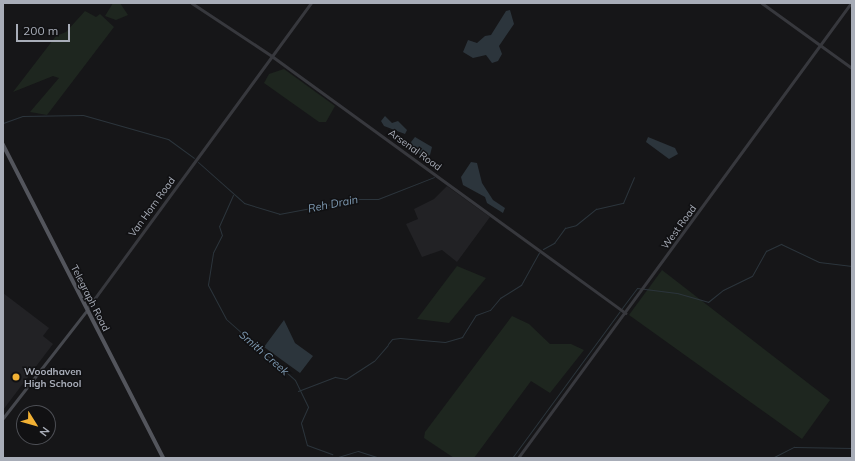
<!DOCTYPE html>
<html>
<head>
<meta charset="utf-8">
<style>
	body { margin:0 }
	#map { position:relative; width:855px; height:461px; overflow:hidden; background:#161618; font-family:Mulish,sans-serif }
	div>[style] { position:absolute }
	.built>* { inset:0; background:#222225 }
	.green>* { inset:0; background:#1e261f }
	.water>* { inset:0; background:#2c353c }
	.stream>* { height:1px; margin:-0.5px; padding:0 0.5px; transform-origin:0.5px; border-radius:0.5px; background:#2c353c }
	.tertiary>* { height:2.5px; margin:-1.25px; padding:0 1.25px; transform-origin:1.25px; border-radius:1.25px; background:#37383d }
	.secondary>* { height:3px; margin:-1.5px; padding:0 1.5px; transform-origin:1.5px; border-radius:1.5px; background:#45474d }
	.primary>* { height:3.5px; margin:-1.75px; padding:0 1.75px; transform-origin:1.75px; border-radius:1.75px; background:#53555c }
	.dots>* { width:11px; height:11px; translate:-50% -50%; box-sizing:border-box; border:2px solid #111113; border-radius:50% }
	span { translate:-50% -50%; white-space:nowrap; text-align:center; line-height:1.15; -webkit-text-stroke:3px #111113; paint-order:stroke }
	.street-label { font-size:10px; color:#a8adb8 }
	.poi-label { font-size:10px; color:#a8adb8; font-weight:700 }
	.left { translate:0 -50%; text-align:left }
	.water-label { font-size:11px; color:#7f9bb3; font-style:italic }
	.frame { position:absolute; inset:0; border:4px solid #a8adb8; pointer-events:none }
	.north { position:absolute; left:16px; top:405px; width:40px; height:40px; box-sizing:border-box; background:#111113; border:1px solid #4d4f55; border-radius:50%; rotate:127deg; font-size:11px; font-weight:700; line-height:16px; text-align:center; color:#a8adb8 }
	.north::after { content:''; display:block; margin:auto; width:14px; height:18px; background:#f2b134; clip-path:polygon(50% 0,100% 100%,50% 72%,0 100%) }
	.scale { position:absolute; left:16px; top:24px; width:54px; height:18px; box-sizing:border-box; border:2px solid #a8adb8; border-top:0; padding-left:5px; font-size:12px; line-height:14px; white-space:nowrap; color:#a8adb8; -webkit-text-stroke:3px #111113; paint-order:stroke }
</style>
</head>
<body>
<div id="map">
	<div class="built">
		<i style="clip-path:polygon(447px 186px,490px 217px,457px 262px,442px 250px,422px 257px,406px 224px,418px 219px,414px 209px,434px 199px)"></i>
		<i style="clip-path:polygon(3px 293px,49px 328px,43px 336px,53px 344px,3px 410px)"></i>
	</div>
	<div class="green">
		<i style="clip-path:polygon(113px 3px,120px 3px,128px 15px,116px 20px,105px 16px)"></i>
		<i style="clip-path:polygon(85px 11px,96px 17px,100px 14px,114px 27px,47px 115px,30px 112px,59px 78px,53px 76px,13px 92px,56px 36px,66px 32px)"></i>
		<i style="clip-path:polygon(284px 69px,335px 106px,326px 122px,319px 122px,264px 83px,269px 74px)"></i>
		<i style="clip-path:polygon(457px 266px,486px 278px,449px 323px,417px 319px)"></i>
		<i style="clip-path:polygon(662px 270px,830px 400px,802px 439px,629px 315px)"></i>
		<i style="clip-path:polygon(512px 316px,529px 324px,550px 344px,571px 344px,584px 350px,550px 393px,531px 381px,474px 458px,454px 458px,424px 438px,425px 432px)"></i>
	</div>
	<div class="water">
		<i style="clip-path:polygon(510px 10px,514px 24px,499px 46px,502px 54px,498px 61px,492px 63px,486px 55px,473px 58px,463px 52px,468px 40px,477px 43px,485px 36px,491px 35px,506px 11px)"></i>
		<i style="clip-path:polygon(385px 116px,392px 123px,398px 121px,407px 130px,405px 134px,384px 126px,381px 121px)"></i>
		<i style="clip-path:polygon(415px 137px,432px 147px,430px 155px,424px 157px,414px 150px,411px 142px)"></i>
		<i style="clip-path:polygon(648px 137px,675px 148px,678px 154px,669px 159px,646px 142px)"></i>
		<i style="clip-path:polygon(471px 162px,477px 163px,482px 183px,493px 200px,505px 208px,503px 213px,487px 203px,485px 197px,463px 185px,461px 177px)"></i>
		<i style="clip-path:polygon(284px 320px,295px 343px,313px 356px,300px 373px,264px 347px)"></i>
	</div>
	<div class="stream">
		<i style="left:3px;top:123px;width:20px;rotate:-20deg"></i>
		<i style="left:22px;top:116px;width:61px;rotate:-0.9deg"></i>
		<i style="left:83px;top:115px;width:88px;rotate:15.8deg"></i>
		<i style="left:168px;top:139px;width:32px;rotate:36deg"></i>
		<i style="left:198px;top:162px;width:62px;rotate:41.7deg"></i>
		<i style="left:244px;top:203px;width:37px;rotate:17deg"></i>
		<i style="left:279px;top:214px;width:81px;rotate:-10.6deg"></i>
		<i style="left:359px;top:199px;width:19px"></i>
		<i style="left:378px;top:199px;width:60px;rotate:-21.4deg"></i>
		<i style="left:233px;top:195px;width:34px;rotate:114deg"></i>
		<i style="left:219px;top:226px;width:9px;rotate:72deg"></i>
		<i style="left:222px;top:235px;width:20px;rotate:117deg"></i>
		<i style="left:213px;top:253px;width:32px;rotate:99deg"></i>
		<i style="left:208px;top:285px;width:38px;rotate:62deg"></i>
		<i style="left:226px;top:319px;width:92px;rotate:41.5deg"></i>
		<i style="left:295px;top:380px;width:30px;rotate:64deg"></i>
		<i style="left:308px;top:407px;width:17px;rotate:114deg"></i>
		<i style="left:301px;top:423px;width:23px;rotate:75deg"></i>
		<i style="left:307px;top:445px;width:27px;rotate:20deg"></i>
		<i style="left:543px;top:249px;width:13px;rotate:-29deg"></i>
		<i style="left:554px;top:243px;width:19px;rotate:-54deg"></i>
		<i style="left:565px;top:228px;width:11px;rotate:-15deg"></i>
		<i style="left:576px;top:225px;width:26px;rotate:-39deg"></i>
		<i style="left:596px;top:209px;width:28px;rotate:-13deg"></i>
		<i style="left:623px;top:203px;width:28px;rotate:-67deg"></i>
		<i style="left:622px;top:308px;width:25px;rotate:-53deg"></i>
		<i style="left:637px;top:288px;width:40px;rotate:7.1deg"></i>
		<i style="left:677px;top:293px;width:32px;rotate:16deg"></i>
		<i style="left:708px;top:302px;width:19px;rotate:-39deg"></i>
		<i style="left:723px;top:290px;width:32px;rotate:-26deg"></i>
		<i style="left:752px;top:276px;width:29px;rotate:-61deg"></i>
		<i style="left:766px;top:251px;width:17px;rotate:-25deg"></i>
		<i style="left:781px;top:244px;width:42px;rotate:25.3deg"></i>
		<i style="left:819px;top:262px;width:33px;rotate:7deg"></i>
		<i style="left:388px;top:344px;width:6px;rotate:-51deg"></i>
		<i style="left:392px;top:339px;width:8px;rotate:-7deg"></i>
		<i style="left:400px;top:338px;width:45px;rotate:5.1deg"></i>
		<i style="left:445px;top:342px;width:18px;rotate:-16deg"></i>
		<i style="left:462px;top:337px;width:26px;rotate:-58deg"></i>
		<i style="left:476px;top:315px;width:15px;rotate:-20deg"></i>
		<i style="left:490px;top:310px;width:16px;rotate:-50deg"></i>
		<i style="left:500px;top:298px;width:25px;rotate:-32deg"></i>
		<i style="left:521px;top:285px;width:37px;rotate:-61deg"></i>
		<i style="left:298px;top:391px;width:40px;rotate:-21deg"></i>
		<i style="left:335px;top:377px;width:11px;rotate:10deg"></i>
		<i style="left:346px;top:379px;width:33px;rotate:-33deg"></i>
		<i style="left:374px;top:361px;width:21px;rotate:-49deg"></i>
		<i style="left:338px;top:457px;width:21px;rotate:-17deg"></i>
		<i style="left:358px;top:451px;width:22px;rotate:18deg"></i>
		<i style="left:512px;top:458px;width:182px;rotate:-53.7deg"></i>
		<i style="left:772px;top:458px;width:25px;rotate:-27deg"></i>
		<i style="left:794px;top:447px;width:58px;rotate:1deg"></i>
	</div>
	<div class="tertiary">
		<i style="left:192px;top:3px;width:96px;rotate:33.5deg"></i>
		<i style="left:272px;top:56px;width:437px;rotate:36deg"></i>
		<i style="left:762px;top:3px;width:111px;rotate:35.8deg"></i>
		<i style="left:87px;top:309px;width:379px;rotate:-53.8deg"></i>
		<i style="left:518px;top:458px;width:564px;rotate:-53.8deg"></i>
	</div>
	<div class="secondary">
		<i style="left:3px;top:418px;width:137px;rotate:-52.1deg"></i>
	</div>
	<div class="primary">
		<i style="left:3px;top:144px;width:353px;rotate:62.9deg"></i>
	</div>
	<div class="dots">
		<i style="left:16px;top:377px;background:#f2b134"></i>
	</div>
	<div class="street-label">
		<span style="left:415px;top:150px;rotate:36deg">Arsenal Road</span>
		<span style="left:152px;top:207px;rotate:-54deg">Van Horn Road</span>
		<span style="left:679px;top:227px;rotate:-54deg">West Road</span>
		<span style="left:90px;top:298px;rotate:63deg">Telegraph Road</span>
	</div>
	<div class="poi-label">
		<span class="left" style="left:24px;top:377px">Woodhaven<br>High School</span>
	</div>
	<div class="water-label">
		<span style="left:333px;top:204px;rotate:-11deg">Reh Drain</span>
		<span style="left:264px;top:353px;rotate:41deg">Smith Creek</span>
	</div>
	<div class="frame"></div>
	<div class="north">N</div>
	<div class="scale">200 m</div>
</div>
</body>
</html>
